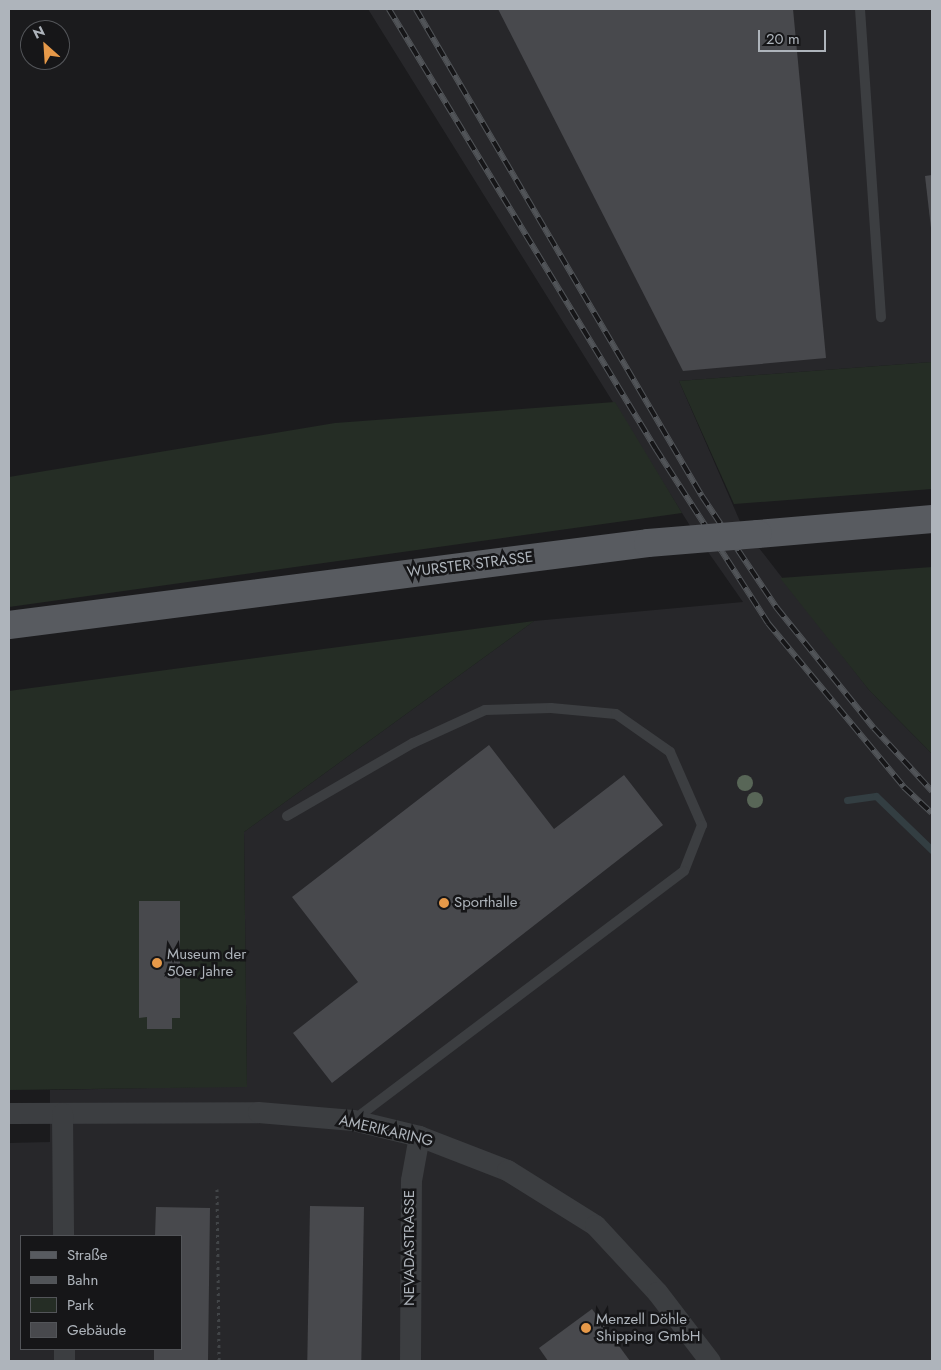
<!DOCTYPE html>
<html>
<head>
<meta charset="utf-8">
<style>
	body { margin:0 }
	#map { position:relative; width:941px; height:1370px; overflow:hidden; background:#1b1b1d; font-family:Jost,sans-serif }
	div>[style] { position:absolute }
	.built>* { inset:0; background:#27272a }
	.green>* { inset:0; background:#252d25 }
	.stream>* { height:7px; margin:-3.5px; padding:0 3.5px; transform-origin:3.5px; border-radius:3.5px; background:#333e42 }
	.building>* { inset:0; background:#48494d; transform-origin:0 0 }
	.path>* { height:3px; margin-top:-1.5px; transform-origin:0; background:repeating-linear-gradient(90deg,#424548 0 2.5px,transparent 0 6.5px) }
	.lane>* { height:10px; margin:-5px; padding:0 5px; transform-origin:5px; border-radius:5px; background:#3c3e41 }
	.street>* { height:21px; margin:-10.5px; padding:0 10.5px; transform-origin:10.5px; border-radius:10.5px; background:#3c3e41 }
	.primary>* { height:28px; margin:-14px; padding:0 14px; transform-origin:14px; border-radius:14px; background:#585b60 }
	.rail>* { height:5.5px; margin-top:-2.75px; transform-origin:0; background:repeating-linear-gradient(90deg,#161618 0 11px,#515458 0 22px); box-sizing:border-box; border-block:1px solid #515458 }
	.primary-bridge>* { height:28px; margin:-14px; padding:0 14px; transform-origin:14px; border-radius:14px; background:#585b60 }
	.trees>* { width:16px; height:16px; margin:-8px; border-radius:50%; background:#586657 }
	.dots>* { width:14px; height:14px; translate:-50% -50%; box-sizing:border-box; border:2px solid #161618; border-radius:50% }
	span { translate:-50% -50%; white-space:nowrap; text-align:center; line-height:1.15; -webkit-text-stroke:5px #161618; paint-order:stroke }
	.street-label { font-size:15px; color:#aeb4bb }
	.poi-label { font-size:15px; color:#aeb4bb }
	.left { translate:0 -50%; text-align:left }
	.frame { position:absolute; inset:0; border:10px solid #aeb4bb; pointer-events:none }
	.legend { position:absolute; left:20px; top:1235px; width:162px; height:115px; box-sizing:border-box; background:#161618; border:1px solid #535559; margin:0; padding:6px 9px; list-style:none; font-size:15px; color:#aeb4bb }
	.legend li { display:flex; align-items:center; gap:10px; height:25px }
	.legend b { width:25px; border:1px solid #535559 }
	.north { position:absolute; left:20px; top:20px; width:50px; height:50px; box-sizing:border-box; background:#161618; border:1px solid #535559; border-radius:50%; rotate:334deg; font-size:14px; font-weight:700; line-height:20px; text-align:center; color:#aeb4bb }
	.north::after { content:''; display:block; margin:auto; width:18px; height:22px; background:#e69949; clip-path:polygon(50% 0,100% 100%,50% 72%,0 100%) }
	.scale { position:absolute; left:758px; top:30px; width:68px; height:22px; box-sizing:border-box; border:2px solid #aeb4bb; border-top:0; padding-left:6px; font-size:15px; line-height:18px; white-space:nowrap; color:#aeb4bb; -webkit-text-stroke:4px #161618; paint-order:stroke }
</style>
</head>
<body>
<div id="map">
	<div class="built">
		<i style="clip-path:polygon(evenodd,368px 9px,932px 9px,932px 362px,679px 381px,742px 526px,869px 690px,932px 754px,932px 1361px,9px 1361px,9px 1143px,50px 1142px,50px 1090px,247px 1086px,244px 832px,534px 621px,743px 602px,692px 529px,368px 9px,21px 1236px,181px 1236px,181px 1349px,21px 1349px,21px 1236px)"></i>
	</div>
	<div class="green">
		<i style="clip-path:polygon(932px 362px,932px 489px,734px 504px,679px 381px)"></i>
		<i style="clip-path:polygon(615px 402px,682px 513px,9px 607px,9px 477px,335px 423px)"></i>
		<i style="clip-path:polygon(932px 567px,932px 754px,869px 690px,780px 578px)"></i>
		<i style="clip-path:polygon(534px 621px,244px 832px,247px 1087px,9px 1090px,9px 691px)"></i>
	</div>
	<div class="stream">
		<i style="left:847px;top:800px;width:29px;rotate:-8deg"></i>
		<i style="left:876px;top:796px;width:78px;rotate:44deg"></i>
	</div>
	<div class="building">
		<i style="clip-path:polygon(498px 9px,793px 9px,826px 358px,683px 371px)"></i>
		<i style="clip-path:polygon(932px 175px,932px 228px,931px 228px,925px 176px)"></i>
		<i style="clip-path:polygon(489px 745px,554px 829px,624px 775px,663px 825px,332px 1083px,293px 1033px,358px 982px,292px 897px)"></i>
		<i style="clip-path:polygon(139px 901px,180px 901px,180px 1018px,172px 1018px,172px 1029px,147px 1029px,147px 1017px,139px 1018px)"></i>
		<i style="left:310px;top:1206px;width:54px;height:155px;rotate:1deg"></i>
		<i style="clip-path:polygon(156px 1207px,210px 1208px,208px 1361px,154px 1361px,154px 1349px,181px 1349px,181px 1236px,155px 1236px)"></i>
		<i style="clip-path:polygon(592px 1309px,630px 1361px,548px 1361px,539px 1348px)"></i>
	</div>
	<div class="path">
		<i style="left:217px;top:1189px;width:172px;rotate:89.3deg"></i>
	</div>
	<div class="lane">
		<i style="left:860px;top:9px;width:309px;rotate:86.1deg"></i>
		<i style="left:287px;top:816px;width:146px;rotate:-30.1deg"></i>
		<i style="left:413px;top:743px;width:79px;rotate:-24.6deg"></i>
		<i style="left:485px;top:710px;width:66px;rotate:-1.7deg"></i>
		<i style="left:551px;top:708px;width:65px;rotate:5.3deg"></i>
		<i style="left:616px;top:714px;width:66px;rotate:35.1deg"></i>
		<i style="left:670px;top:752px;width:80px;rotate:66.3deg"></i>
		<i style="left:702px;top:825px;width:49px;rotate:111.4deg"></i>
		<i style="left:684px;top:871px;width:412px;rotate:143deg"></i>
	</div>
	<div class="street">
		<i style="left:9px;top:1113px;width:249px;rotate:-0.2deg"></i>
		<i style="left:258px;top:1112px;width:95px;rotate:4.8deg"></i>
		<i style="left:353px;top:1120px;width:68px;rotate:13.6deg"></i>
		<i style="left:419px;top:1136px;width:94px;rotate:21.1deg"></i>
		<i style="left:507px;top:1170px;width:104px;rotate:32deg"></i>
		<i style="left:595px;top:1225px;width:91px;rotate:47.2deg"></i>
		<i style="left:657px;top:1292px;width:87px;rotate:52.5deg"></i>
		<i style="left:62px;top:1113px;width:123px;rotate:89.5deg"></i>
		<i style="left:64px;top:1349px;width:12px;rotate:90deg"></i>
		<i style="left:410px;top:1361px;width:181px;rotate:-89.7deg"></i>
		<i style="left:411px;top:1180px;width:45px;rotate:-79.7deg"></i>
	</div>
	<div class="primary">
		<i style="left:758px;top:534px;width:175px;rotate:-4.9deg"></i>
		<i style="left:9px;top:625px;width:644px;rotate:-7.31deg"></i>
	</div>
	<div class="rail">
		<i style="left:389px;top:9px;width:515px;rotate:58.75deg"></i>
		<i style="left:656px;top:449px;width:207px;rotate:57.2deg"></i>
		<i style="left:768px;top:623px;width:213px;rotate:50.3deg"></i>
		<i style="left:904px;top:787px;width:38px;rotate:43deg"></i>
		<i style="left:416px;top:9px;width:565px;rotate:59.58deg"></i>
		<i style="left:702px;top:496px;width:135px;rotate:56.2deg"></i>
		<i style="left:777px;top:608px;width:154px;rotate:51.1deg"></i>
		<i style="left:874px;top:728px;width:86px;rotate:47.4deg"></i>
	</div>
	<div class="primary-bridge">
		<i style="left:648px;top:543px;width:110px;rotate:-4.7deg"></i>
	</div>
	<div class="trees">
		<i style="left:745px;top:783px"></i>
		<i style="left:755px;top:800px"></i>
	</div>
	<div class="dots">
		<i style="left:444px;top:903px;background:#e69949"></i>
		<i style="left:157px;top:963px;background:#e69949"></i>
		<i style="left:586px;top:1328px;background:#e69949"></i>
	</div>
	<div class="street-label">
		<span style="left:470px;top:565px;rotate:-7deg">WURSTER STRASSE</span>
		<span style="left:386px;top:1131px;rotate:13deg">AMERIKARING</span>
		<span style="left:410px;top:1248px;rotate:-90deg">NEVADASTRASSE</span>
	</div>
	<div class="poi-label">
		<span class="left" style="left:454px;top:903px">Sporthalle</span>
		<span class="left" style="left:167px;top:963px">Museum der<br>50er Jahre</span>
		<span class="left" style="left:596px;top:1328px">Menzell Döhle<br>Shipping GmbH</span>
	</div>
	<div class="frame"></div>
	<ul class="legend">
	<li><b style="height:6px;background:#585b60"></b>Straße</li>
	<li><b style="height:6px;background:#515458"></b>Bahn</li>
	<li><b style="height:14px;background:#252d25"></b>Park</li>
	<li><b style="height:14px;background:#48494d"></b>Gebäude</li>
	</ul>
	<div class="north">N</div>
	<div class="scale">20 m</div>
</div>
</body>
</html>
